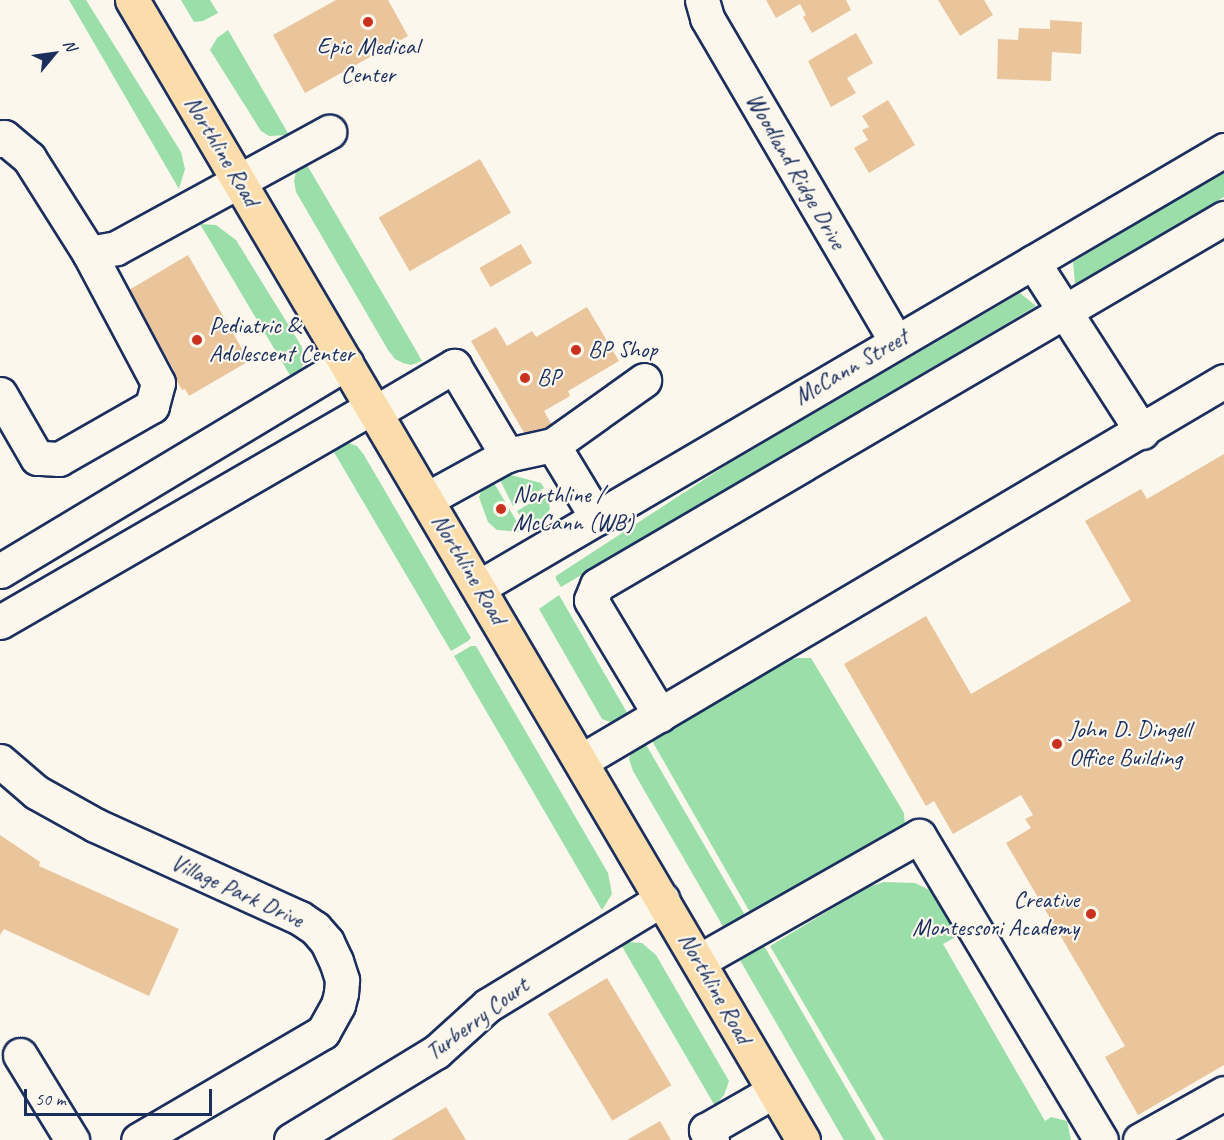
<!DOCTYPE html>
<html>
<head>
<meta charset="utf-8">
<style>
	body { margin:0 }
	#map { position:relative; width:1224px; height:1140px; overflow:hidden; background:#fbf7ec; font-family:Caveat,sans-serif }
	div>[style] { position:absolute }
	.green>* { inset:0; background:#9adea9; transform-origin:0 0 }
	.building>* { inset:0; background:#eac49b; transform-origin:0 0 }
	.roads { filter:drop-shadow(2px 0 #1b2f5e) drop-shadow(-2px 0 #1b2f5e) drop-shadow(0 2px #1b2f5e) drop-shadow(0 -2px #1b2f5e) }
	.minor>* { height:33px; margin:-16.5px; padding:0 16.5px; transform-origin:16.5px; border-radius:16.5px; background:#fbf7ec }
	.major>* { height:33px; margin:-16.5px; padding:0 16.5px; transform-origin:16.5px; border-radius:16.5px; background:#faddab }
	.dots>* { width:16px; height:16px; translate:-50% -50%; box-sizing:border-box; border:3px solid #fbf7ec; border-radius:50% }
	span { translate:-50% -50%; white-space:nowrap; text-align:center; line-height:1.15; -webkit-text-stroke:4.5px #fbf7ec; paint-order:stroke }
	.poi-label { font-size:24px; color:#1b2f5e }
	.left { translate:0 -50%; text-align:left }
	.right { translate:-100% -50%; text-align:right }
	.street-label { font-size:24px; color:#1b2f5e }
	.north { position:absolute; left:24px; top:24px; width:60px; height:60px; -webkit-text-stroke:4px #fbf7ec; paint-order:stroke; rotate:61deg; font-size:16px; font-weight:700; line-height:24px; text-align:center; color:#1b2f5e }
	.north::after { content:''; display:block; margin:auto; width:21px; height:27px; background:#1b2f5e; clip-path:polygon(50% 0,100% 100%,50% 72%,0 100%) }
	.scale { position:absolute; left:24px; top:1089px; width:188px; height:27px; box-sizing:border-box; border:3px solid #1b2f5e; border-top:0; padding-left:8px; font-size:18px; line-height:21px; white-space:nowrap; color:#1b2f5e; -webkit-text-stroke:4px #fbf7ec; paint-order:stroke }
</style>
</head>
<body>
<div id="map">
	<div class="green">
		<i style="clip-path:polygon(69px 0,86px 0,181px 152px,185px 169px,179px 189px)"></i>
		<i style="clip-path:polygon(181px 0,210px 0,218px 13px,203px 21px,194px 22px)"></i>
		<i style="clip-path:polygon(228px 30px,289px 135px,269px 136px,261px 131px,210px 50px,217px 38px)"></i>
		<i style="clip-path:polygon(304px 160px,413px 345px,422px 361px,411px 365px,403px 363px,395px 359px,388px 350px,296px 192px,294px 181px,297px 167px)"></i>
		<i style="clip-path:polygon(1224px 172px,1224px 197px,1075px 284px,1073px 262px)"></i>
		<i style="clip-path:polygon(200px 224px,216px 225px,236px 240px,302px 347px,304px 363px,294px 382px)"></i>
		<i style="clip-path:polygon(1020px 293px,1036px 306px,561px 587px,556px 579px,556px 576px,728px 464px)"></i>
		<i style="clip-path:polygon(340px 440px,357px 446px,364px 455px,471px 638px,468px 641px,451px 651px,328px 442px)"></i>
		<i style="clip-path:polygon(503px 473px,541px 483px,544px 488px,513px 506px,497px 474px)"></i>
		<i style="clip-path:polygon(491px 478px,520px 527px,521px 532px,497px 530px,488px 522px,479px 497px,483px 486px)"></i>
		<i style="clip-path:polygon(547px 493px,550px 509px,545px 516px,527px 528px,517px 511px)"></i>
		<i style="clip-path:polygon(559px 595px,629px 716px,613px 723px,602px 719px,539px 609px)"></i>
		<i style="clip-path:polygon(471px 646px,476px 646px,608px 873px,612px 894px,602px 910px,454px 656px)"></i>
		<i style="clip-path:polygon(799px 658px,811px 658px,904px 813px,905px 824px,751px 914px,651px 739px,787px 660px)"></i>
		<i style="clip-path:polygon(645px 743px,749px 922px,724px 928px,633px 771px,629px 759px,632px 751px)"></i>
		<i style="clip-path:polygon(884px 882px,915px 883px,938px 894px,957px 931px,954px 938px,943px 944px,1045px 1121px,1051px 1117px,1067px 1121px,1071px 1140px,884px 1140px,770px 946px,868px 887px)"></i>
		<i style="clip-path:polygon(626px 942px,642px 943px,656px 955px,729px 1081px,724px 1095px,715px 1106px,620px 943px)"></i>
		<i style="left:763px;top:944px;width:227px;height:28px;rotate:60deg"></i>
	</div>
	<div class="building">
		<i style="clip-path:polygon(336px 0,388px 0,408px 36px,305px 93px,273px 35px)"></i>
		<i style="clip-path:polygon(766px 0,846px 0,851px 10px,812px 33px,803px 17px,806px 15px,800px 4px,776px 18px)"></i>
		<i style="clip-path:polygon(938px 0,984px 0,993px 15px,960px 36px)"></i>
		<i style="clip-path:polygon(1050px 20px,1082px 22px,1081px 54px,1052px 52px,1051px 81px,997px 79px,998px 39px,1018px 40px,1019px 28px,1050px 29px)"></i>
		<i style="clip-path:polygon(856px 33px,873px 63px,847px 78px,856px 93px,831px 107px,808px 61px)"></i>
		<i style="clip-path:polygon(888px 100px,915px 145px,869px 173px,854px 148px,868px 140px,862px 130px,869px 127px,862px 116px)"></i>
		<i style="left:480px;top:159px;width:62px;height:117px;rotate:60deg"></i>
		<i style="left:521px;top:244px;width:22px;height:48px;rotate:60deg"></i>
		<i style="clip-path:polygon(188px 255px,249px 361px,189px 396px,185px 389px,182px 390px,171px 371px,174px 370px,144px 318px,141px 319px,130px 301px,134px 298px,129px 290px)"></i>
		<i style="clip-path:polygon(587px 307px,619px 361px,568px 391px,570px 396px,544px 411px,554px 429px,530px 443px,471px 341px,496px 327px,507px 346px,532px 331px,536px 337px)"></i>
		<i style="clip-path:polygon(1224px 454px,1224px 1065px,1138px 1115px,1105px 1057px,1125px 1046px,1006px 843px,1031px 828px,1025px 819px,1033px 815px,1021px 795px,953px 834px,934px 801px,926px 806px,844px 664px,926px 616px,971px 694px,1131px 601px,1085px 521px,1141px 489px,1147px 499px)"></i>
		<i style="clip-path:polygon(0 835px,40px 862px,39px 866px,179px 929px,149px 996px,4px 929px,0 935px)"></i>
		<i style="left:607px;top:978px;width:125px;height:69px;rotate:59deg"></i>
		<i style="clip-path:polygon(446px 1107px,466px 1140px,391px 1140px)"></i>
		<i style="clip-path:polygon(660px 1121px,671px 1140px,627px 1140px)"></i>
	</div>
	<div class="roads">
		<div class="minor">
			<i style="left:702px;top:0;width:19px;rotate:74deg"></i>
			<i style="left:707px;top:18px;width:373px;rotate:59.7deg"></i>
			<i style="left:0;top:140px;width:5px;rotate:-37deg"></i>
			<i style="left:4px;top:137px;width:33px;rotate:40deg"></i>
			<i style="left:29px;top:158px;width:112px;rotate:57.7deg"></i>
			<i style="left:89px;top:253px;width:147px;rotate:62deg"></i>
			<i style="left:158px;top:383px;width:24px;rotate:105deg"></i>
			<i style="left:152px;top:406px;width:107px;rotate:150.3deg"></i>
			<i style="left:59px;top:459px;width:22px;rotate:-177deg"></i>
			<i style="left:37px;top:458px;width:74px;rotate:-120deg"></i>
			<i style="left:89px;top:253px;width:27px;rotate:-10deg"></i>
			<i style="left:116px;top:248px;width:243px;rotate:-28.6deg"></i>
			<i style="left:1033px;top:262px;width:202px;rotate:57.3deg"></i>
			<i style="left:376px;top:412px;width:91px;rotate:-30.5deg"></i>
			<i style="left:454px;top:366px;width:104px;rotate:59.2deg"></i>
			<i style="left:507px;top:455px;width:47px;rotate:-12.3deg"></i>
			<i style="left:427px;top:499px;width:91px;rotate:-28.8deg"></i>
			<i style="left:597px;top:518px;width:85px;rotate:-121.1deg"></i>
			<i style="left:553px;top:445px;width:112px;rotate:-35.5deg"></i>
			<i style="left:0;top:571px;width:404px;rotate:-31deg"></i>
			<i style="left:479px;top:587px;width:864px;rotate:-30.39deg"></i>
			<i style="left:0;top:622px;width:431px;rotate:-30deg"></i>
			<i style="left:660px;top:715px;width:134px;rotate:-121deg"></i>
			<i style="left:591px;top:600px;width:16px;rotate:-68deg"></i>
			<i style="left:597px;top:585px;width:727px;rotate:-30.34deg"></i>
			<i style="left:0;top:761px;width:48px;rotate:40.7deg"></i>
			<i style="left:36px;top:792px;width:68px;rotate:29.2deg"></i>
			<i style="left:95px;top:825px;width:225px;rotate:24.4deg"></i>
			<i style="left:300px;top:918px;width:18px;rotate:34deg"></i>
			<i style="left:315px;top:928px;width:18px;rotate:49deg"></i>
			<i style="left:327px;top:942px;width:21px;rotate:65deg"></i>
			<i style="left:336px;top:961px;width:20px;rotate:72deg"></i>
			<i style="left:342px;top:980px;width:13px;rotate:94deg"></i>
			<i style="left:341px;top:993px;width:12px;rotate:104deg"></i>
			<i style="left:338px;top:1005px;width:31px;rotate:119deg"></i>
			<i style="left:323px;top:1032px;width:214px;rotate:149.7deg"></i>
			<i style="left:581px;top:761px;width:747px;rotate:-30.58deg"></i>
			<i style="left:699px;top:961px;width:253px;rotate:-29.6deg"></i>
			<i style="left:919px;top:836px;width:354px;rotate:59.1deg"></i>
			<i style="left:20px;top:1055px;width:100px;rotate:58.5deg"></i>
			<i style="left:291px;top:1140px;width:170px;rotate:-31.3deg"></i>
			<i style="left:436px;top:1052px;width:70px;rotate:-42.1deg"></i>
			<i style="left:488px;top:1005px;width:204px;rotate:-31.3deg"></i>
			<i style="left:712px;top:1140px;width:12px;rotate:-121deg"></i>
			<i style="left:706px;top:1130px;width:78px;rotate:-29.8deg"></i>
			<i style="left:1140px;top:1140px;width:96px;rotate:-29.2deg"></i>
		</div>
		<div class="major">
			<i style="left:132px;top:0;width:1323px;rotate:59.52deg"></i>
		</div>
	</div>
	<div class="dots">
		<i style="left:368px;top:22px;background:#c8321e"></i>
		<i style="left:197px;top:340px;background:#c8321e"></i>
		<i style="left:576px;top:350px;background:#c8321e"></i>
		<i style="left:525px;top:378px;background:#c8321e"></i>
		<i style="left:501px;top:509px;background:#c8321e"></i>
		<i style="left:1057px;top:744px;background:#c8321e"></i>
		<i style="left:1091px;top:914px;background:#c8321e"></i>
	</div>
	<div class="poi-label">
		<span style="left:368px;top:61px">Epic Medical<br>Center</span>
		<span class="left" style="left:209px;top:340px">Pediatric &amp;<br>Adolescent Center</span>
		<span class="left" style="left:588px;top:350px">BP Shop</span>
		<span class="left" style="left:537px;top:378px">BP</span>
		<span class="left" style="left:513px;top:509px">Northline /<br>McCann (WB)</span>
		<span class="left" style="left:1069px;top:744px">John D. Dingell<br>Office Building</span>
		<span class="right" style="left:1079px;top:914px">Creative<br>Montessori Academy</span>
	</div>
	<div class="street-label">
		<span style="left:222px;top:151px;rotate:59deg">Northline Road</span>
		<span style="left:796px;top:171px;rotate:60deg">Woodland Ridge Drive</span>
		<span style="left:851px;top:367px;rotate:-30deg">McCann Street</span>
		<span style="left:469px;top:569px;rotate:59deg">Northline Road</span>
		<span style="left:237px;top:891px;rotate:25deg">Village Park Drive</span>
		<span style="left:715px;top:988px;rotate:60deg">Northline Road</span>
		<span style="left:477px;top:1019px;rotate:-37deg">Turberry Court</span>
	</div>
	<div class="north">N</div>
	<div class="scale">50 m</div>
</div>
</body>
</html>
